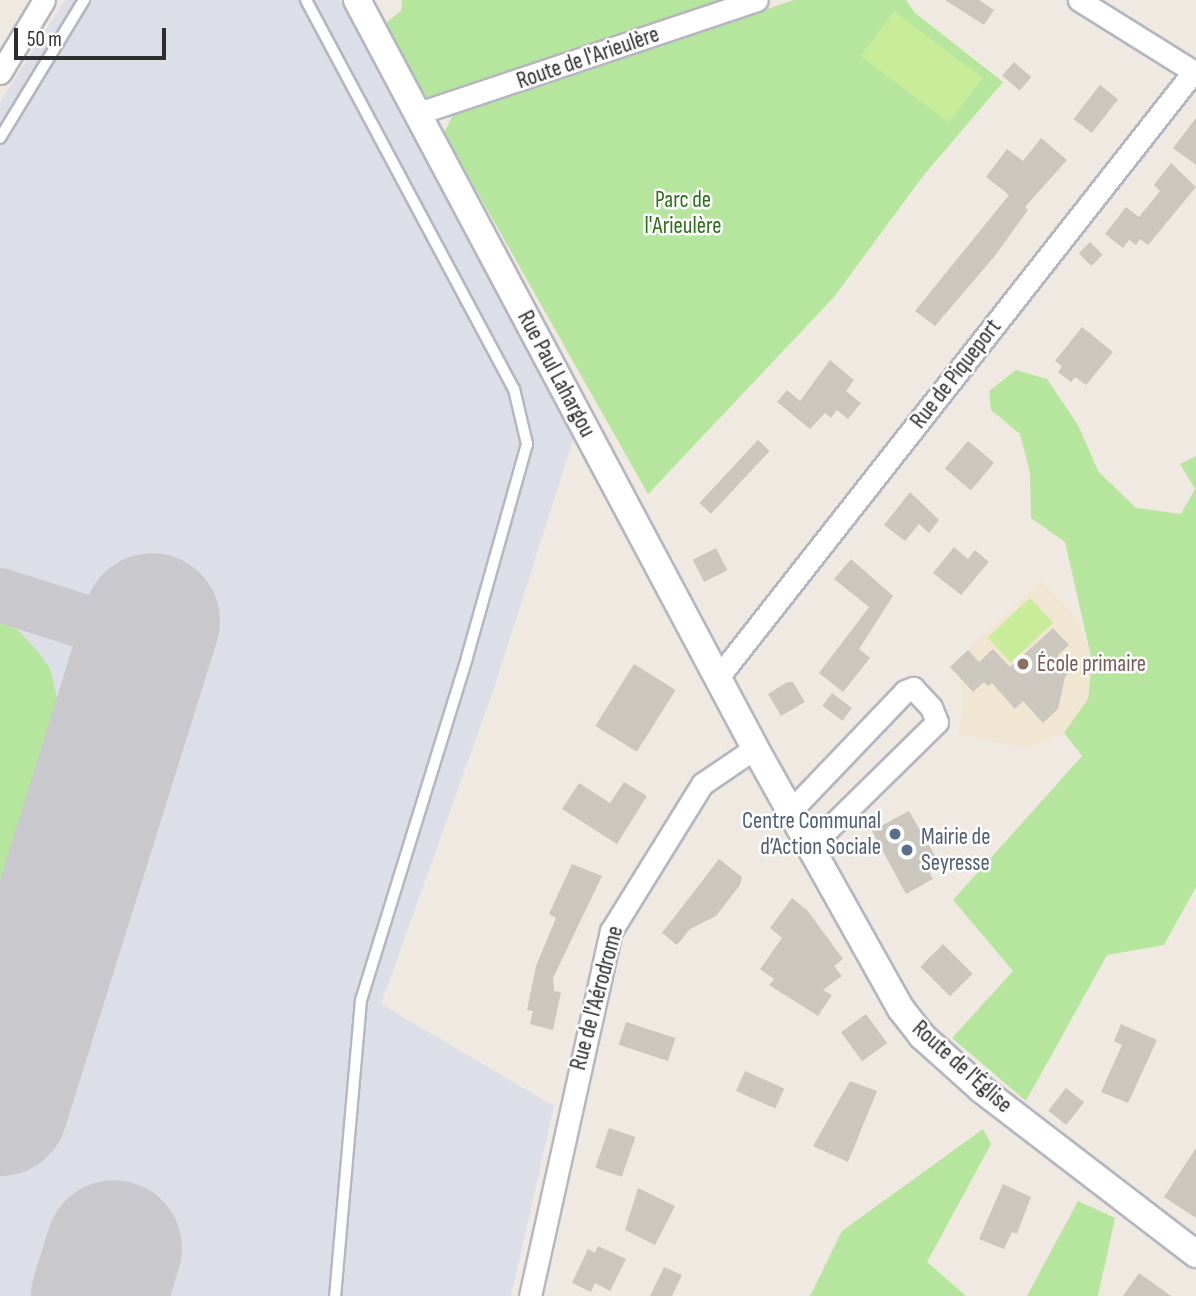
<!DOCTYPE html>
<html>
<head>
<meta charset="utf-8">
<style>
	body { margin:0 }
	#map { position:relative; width:1196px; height:1296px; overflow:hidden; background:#efe9e1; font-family:"Sofia Sans Condensed",sans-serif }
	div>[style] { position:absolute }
	.education>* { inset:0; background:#f0e6d1 }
	.airport>* { inset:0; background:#dcdee8 }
	.green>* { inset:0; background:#b6e59e }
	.pitch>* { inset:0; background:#c9ec9a; transform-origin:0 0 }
	.taxiway>* { height:54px; margin:-27px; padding:0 27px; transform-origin:27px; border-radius:27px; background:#c9c8cc }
	.runway>* { height:136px; margin:-68px; padding:0 68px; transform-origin:68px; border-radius:68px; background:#c9c8cc }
	.building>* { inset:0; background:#cbc7bf; transform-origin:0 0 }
	.roads { filter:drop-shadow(2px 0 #b4b7c1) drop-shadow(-2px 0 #b4b7c1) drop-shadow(0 2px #b4b7c1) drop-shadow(0 -2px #b4b7c1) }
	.service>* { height:10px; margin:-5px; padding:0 5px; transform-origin:5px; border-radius:5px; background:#fff }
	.minor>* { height:21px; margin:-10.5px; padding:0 10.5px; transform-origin:10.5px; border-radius:10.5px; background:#fff }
	.tertiary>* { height:26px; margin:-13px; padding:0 13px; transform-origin:13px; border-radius:13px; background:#fff }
	.dots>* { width:19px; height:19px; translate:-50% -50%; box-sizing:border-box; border:4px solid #fff; border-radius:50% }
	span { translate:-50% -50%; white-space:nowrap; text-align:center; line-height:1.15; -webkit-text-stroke:5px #fff; paint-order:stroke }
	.street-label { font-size:23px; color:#2e2e2e }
	.park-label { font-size:23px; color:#2c6e1b }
	.education-label { font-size:23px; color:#785e54 }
	.left { translate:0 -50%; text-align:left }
	.service-label { font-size:23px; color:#4e5e75 }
	.right { translate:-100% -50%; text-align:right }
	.scale { position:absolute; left:14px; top:28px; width:152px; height:32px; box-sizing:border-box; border:4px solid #2e2e2e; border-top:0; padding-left:9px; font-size:21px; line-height:24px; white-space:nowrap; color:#2e2e2e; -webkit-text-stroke:5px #fff; paint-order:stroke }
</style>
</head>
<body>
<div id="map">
	<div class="education">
		<i style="clip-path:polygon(1041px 581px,1080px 622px,1092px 661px,1088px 699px,1064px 733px,1023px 748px,958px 734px,963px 709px,962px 680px,950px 667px)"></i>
	</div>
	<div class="airport">
		<i style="clip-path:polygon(65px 0,340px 0,576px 431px,494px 688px,381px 1004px,554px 1106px,511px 1296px,0 1296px,0 102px)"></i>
	</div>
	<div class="green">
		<i style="clip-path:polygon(402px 0,722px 0,426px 103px,382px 26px,401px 11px)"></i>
		<i style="clip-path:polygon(794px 0,906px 0,915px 13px,1003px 82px,923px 176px,834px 297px,648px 494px,444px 133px,453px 115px)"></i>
		<i style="clip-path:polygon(1016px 370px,1047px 379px,1078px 425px,1098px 471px,1136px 508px,1181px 514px,1195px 489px,1180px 464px,1196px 456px,1196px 887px,1164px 945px,1107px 955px,1026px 1101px,952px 1038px,1013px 971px,953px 900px,1082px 756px,1064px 733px,1088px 699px,1092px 661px,1065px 542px,1031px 518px,1030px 473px,1020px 434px,991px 410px,989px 391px)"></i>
		<i style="clip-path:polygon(0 621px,18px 630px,40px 654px,50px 668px,58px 703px,0 896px)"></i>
		<i style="clip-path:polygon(983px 1129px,991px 1144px,927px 1262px,966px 1296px,810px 1296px,842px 1231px)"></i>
		<i style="clip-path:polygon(1078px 1201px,1115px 1218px,1098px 1296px,1027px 1296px)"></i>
	</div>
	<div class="pitch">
		<i style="left:894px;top:11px;width:111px;height:56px;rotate:37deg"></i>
		<i style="left:1030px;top:598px;width:34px;height:58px;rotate:47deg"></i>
	</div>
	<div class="taxiway">
		<i style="left:0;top:595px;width:109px;rotate:17.6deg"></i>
		<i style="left:104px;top:628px;width:23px;rotate:29deg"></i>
		<i style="left:124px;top:639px;width:29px;rotate:70deg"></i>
		<i style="left:134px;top:666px;width:63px;rotate:107.6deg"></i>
	</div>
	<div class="runway">
		<i style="left:0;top:1108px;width:510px;rotate:-72.67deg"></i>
		<i style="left:99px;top:1296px;width:50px;rotate:-72.6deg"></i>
	</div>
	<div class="building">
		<i style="clip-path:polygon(945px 0,979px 0,994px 10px,984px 25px)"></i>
		<i style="left:1014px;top:62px;width:23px;height:18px;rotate:41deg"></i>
		<i style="left:1100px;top:85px;width:23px;height:43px;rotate:38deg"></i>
		<i style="clip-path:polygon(1196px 118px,1196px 165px,1173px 148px)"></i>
		<i style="clip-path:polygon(1041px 138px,1067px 160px,1025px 207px,1028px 210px,994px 257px,935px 326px,915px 311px,1009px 195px,986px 177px,1007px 149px,1023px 161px)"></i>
		<i style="clip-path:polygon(1171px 163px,1196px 187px,1148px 245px,1140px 239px,1136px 245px,1129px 240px,1123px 248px,1105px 234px,1126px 207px,1139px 217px,1160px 191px,1154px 185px)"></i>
		<i style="left:1090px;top:242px;width:18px;height:16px;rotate:45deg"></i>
		<i style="clip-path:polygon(1082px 327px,1113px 352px,1086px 385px,1075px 377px,1071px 382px,1058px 372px,1062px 366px,1055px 361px)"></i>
		<i style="clip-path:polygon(830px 360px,854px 380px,846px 391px,861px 403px,848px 419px,837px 410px,831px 418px,825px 413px,810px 429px,777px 402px,787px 390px,800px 401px)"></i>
		<i style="left:758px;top:440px;width:16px;height:86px;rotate:43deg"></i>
		<i style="left:968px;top:441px;width:34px;height:36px;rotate:40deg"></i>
		<i style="clip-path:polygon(910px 492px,939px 520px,929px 533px,919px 524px,905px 541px,884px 525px)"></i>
		<i style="clip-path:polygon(954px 547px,968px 559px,975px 550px,989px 562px,961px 595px,933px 573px)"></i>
		<i style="left:716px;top:548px;width:25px;height:26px;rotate:63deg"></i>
		<i style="clip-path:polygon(851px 559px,893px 596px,859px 649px,870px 658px,843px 692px,819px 673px,879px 594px,869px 607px,834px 579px)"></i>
		<i style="clip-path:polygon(1053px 628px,1069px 645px,1058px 655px,1072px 670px,1065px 677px,1058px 709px,1043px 723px,1023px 701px,1015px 709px,992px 683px,988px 686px,984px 682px,973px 692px,950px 667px,968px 650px,979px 662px,993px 649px,1010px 667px)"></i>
		<i style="left:634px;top:664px;width:49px;height:73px;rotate:32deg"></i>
		<i style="clip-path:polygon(787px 682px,793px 682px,805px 702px,781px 716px,768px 694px)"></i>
		<i style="left:832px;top:693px;width:25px;height:16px;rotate:37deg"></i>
		<i style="clip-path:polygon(624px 782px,647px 796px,617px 844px,562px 809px,579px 783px,610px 803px)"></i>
		<i style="clip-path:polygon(909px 811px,937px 859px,926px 865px,933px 879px,906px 894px,872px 831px)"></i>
		<i style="clip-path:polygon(719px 859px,742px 877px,740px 885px,716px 916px,690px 929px,677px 945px,662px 933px)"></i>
		<i style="clip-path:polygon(572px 864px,602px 876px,553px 978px,554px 991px,561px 992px,553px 1030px,530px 1024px,533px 1011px,527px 1010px,536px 966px,556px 918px,549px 914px)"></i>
		<i style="clip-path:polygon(792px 898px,807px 910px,843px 959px,834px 966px,842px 976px,823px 990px,832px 995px,818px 1016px,769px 985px,774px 979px,760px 969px,782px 938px,770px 928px)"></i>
		<i style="left:943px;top:944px;width:42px;height:32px;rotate:45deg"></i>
		<i style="left:866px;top:1014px;width:36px;height:31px;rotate:54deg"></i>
		<i style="left:626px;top:1022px;width:52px;height:24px;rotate:18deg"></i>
		<i style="clip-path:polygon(1121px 1024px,1157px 1040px,1128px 1103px,1101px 1092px,1122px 1045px,1114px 1041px)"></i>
		<i style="left:745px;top:1071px;width:43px;height:22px;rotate:24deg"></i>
		<i style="clip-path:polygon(850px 1081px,877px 1091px,848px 1162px,813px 1146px)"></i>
		<i style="left:1066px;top:1088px;width:23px;height:29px;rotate:38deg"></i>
		<i style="left:609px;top:1128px;width:28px;height:42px;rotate:19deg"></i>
		<i style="clip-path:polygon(1196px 1148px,1196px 1218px,1164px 1197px)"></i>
		<i style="clip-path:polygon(1003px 1184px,1031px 1197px,1017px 1234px,1012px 1232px,1004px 1249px,979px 1239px)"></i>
		<i style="clip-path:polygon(638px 1188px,675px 1206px,655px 1245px,625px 1230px)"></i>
		<i style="clip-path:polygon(598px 1246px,626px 1259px,610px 1291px,595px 1283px,591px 1292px,572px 1283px,588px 1249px,595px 1253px)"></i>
		<i style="clip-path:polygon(664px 1267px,682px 1275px,672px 1296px,650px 1296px)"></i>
		<i style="clip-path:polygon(1139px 1273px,1171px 1296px,1123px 1296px)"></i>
	</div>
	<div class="roads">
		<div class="service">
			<i style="left:306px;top:0;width:441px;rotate:61.9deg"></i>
			<i style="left:514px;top:389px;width:57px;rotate:76.7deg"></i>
			<i style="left:527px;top:444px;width:222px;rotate:105.7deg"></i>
			<i style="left:467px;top:658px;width:358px;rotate:107.2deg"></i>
			<i style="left:361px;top:1000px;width:297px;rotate:95deg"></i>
			<i style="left:0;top:138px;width:162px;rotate:-58.7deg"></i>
		</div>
		<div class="minor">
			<i style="left:1079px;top:0;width:138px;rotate:32deg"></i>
			<i style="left:0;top:73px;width:85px;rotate:-58.9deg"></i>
			<i style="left:419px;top:113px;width:356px;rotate:-18.5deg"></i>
			<i style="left:719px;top:676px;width:769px;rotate:-51.86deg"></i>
			<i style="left:788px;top:806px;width:12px;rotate:-20deg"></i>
			<i style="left:799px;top:802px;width:153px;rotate:-46.3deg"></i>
			<i style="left:905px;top:691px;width:9px;rotate:-21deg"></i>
			<i style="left:913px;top:688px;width:26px;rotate:47deg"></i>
			<i style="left:931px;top:707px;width:16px;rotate:68deg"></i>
			<i style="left:937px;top:722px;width:177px;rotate:135.5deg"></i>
			<i style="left:530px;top:1296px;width:374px;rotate:-77.5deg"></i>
			<i style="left:611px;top:931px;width:173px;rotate:-58.2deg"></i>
			<i style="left:702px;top:784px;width:64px;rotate:-34.2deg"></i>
		</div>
		<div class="tertiary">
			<i style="left:357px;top:0;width:847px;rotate:61.98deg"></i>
			<i style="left:755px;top:748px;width:299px;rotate:60.8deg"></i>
			<i style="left:901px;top:1009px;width:34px;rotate:52deg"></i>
			<i style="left:922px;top:1036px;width:79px;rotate:41.9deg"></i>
			<i style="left:981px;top:1089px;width:271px;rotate:37.5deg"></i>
		</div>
	</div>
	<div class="dots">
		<i style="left:1023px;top:664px;background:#8d6e63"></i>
		<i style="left:895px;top:834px;background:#5c6f8a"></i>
		<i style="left:907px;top:850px;background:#5c6f8a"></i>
	</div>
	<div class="street-label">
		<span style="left:588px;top:58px;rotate:-19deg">Route de l'Arieulère</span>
		<span style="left:556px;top:374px;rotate:62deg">Rue Paul Lahargou</span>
		<span style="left:956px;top:374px;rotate:-52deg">Rue de Piqueport</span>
		<span style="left:597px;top:998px;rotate:-75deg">Rue de l'Aérodrome</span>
		<span style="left:962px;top:1067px;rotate:42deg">Route de l'Église</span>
	</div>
	<div class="park-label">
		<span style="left:683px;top:213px">Parc de<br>l'Arieulère</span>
	</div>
	<div class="education-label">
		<span class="left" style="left:1037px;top:664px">École primaire</span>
	</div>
	<div class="service-label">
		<span class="right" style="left:881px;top:834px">Centre Communal<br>d’Action Sociale</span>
		<span class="left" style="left:921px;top:850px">Mairie de<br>Seyresse</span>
	</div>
	<div class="scale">50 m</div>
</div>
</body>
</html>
